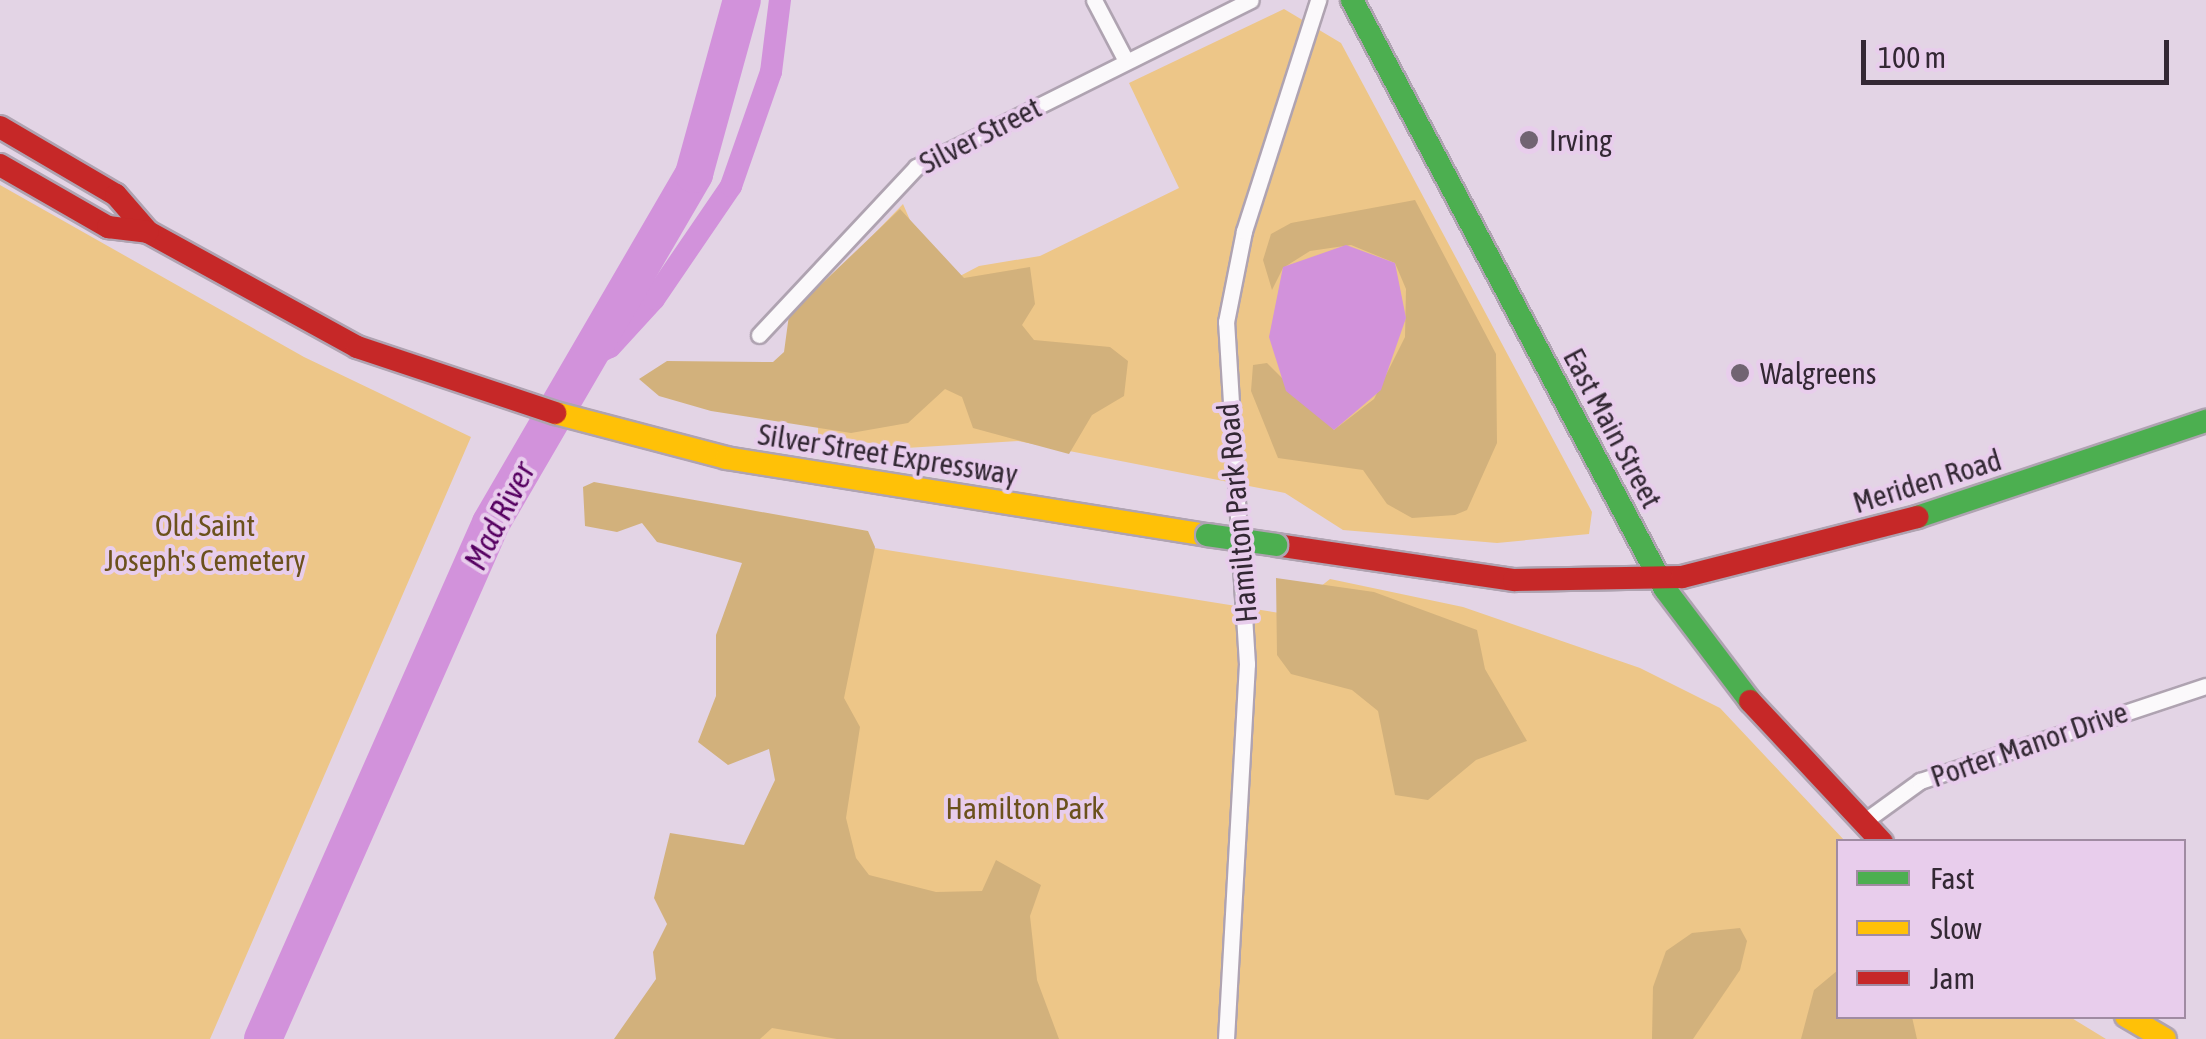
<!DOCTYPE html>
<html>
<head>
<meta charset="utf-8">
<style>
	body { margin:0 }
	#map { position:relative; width:2206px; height:1039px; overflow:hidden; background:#e3d4e5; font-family:"Asap Condensed",sans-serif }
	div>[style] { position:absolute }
	.green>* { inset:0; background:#edc688 }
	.forest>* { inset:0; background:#d2b17c }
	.water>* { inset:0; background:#d292db }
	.canal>* { height:22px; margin:-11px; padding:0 11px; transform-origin:11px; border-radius:11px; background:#d292db }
	.river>* { height:38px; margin:-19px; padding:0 19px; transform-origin:19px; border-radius:19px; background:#d292db }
	.roads { filter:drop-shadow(2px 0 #afa3b1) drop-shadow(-2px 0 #afa3b1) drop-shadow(0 2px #afa3b1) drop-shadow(0 -2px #afa3b1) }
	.street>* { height:15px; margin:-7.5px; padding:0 7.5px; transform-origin:7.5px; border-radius:7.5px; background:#fbf9fb }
	.fast>* { height:22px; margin:-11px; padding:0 11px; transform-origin:11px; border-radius:11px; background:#4caf50 }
	.slow>* { height:22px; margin:-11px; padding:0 11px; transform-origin:11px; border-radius:11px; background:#ffc107 }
	.jam>* { height:22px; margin:-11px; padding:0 11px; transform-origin:11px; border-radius:11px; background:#c62828 }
	.bridges { filter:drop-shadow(2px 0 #afa3b1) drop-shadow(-2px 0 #afa3b1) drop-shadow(0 2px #afa3b1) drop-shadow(0 -2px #afa3b1) }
	.fast-bridge>* { height:22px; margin:-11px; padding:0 11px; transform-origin:11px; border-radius:11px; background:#4caf50 }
	.dots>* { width:28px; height:28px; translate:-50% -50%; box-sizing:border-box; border:5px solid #e8cdec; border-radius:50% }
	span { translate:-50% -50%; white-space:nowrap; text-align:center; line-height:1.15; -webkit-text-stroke:8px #e8cdec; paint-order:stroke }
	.street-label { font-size:30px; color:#332834 }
	.poi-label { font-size:30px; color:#332834 }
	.left { translate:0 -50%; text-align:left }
	.park-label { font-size:30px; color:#6b511c }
	.water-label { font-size:32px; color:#560061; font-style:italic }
	.legend { position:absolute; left:1836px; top:839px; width:350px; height:180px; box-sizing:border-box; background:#e8cdec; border:2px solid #a08ba2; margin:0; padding:12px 18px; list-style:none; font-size:30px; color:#332834 }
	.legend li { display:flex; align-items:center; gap:20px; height:50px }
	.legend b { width:50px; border:2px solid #a08ba2 }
	.scale { position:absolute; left:1861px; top:40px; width:308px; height:45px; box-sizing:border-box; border:5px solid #332834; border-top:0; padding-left:12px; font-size:30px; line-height:35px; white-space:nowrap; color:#332834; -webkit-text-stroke:8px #e8cdec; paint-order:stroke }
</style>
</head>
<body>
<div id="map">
	<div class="green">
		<i style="clip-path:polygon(1284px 9px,1341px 43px,1592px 512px,1589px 534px,1497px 543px,1343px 530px,1285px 493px,1018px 441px,906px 448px,818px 436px,819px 329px,802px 309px,903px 204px,939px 287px,979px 266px,1040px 256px,1179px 188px,1129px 83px)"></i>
		<i style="clip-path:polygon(0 185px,304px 357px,471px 437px,210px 1039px,0 1039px)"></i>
		<i style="clip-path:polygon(818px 539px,1286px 614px,1330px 579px,1463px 607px,1640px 668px,1720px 708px,1845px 841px,1838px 1016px,2070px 1017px,2106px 1039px,635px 1039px,776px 896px)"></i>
	</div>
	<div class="forest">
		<i style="clip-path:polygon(1415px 200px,1496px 354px,1497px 443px,1467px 510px,1455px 515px,1412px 518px,1387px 504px,1363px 470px,1278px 458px,1251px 391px,1253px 365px,1267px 363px,1334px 430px,1374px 399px,1405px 337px,1406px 289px,1395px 263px,1351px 245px,1310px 251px,1283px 268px,1272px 290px,1263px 260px,1271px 234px,1291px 223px)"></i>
		<i style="clip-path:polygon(900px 209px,964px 278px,1030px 267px,1035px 304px,1022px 325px,1034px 340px,1110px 347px,1128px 361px,1124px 396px,1092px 415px,1069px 454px,973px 428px,962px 397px,945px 389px,908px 423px,851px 433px,711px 411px,659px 396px,639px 379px,667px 361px,773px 362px,784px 352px,789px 315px)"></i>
		<i style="clip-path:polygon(594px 482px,868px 531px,875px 547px,844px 698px,860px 727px,846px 818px,856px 858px,869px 875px,936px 892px,982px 891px,996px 860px,1041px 885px,1030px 916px,1037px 980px,1059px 1039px,837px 1039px,772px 1028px,760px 1039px,614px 1039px,656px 979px,653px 952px,667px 924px,654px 898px,670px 833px,744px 845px,775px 780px,769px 749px,728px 765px,698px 742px,716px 696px,716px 635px,742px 563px,657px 542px,642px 523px,617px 532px,585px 526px,583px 487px)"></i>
		<i style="clip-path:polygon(1276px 578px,1374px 592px,1477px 630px,1485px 669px,1527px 741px,1476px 760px,1428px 800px,1395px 795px,1378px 711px,1352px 690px,1291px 674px,1277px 655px)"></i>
		<i style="clip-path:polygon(1740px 928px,1747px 941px,1740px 970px,1693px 1039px,1652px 1039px,1653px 987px,1666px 951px,1692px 933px)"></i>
		<i style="clip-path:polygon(1838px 970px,1838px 1016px,1912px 1017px,1917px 1039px,1801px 1039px,1814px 990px)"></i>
	</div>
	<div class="water">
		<i style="clip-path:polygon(1346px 245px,1395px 263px,1406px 318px,1381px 390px,1334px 430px,1286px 391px,1269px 337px,1283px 267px)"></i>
	</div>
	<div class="canal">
		<i style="left:582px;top:361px;width:31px;rotate:-27deg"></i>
		<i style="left:610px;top:347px;width:65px;rotate:-47.5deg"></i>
		<i style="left:654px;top:299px;width:137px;rotate:-55.7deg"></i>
		<i style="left:731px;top:186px;width:121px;rotate:-70.7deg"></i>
		<i style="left:771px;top:72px;width:73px;rotate:-82.9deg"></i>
	</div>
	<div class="river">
		<i style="left:263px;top:1039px;width:564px;rotate:-66.16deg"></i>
		<i style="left:491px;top:523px;width:404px;rotate:-59.8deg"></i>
		<i style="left:694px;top:174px;width:180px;rotate:-74.6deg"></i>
	</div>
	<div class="roads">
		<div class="street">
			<i style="left:1094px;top:0;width:69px;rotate:62.3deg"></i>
			<i style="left:759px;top:335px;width:230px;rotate:-46.9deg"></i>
			<i style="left:916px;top:167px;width:374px;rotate:-26.5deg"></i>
			<i style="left:1862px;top:823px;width:72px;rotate:-35.9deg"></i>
			<i style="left:1920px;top:781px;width:301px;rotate:-18.4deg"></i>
			<i style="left:1226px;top:1039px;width:376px;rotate:-86.8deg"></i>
			<i style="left:1247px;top:664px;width:343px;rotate:-93.5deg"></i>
			<i style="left:1226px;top:322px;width:93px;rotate:-78.8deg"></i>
			<i style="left:1244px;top:231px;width:243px;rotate:-72.2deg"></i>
		</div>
		<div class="fast">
			<i style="left:1352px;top:0;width:667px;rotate:62.01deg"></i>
			<i style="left:1665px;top:589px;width:141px;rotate:52.8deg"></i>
			<i style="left:1917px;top:517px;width:305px;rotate:-18.4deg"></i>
		</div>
		<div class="slow">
			<i style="left:555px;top:413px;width:177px;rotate:14.7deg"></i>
			<i style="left:726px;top:458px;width:487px;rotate:9.1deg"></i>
			<i style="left:2126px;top:1016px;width:45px;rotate:30.5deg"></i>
		</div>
		<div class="jam">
			<i style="left:0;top:127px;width:134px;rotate:30.4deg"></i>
			<i style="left:116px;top:195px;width:49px;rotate:49.1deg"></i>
			<i style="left:148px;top:232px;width:239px;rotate:28.8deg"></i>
			<i style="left:357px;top:347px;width:209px;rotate:18.4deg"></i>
			<i style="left:0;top:165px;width:125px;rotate:29.9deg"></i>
			<i style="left:108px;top:227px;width:40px;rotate:7.1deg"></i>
			<i style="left:1276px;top:545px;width:241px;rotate:8.4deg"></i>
			<i style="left:1514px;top:580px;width:168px;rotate:-1deg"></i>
			<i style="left:1682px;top:577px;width:243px;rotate:-14.3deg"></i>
			<i style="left:1750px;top:701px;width:193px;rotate:46.9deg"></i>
		</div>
	</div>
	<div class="bridges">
		<div class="fast-bridge">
			<i style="left:1207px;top:535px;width:70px;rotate:8.2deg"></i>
		</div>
	</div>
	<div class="dots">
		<i style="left:1529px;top:140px;background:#716472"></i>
		<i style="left:1740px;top:373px;background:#716472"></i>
	</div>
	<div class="street-label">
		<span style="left:980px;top:135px;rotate:-27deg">Silver Street</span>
		<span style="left:1613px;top:428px;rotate:62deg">East Main Street</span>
		<span style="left:888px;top:454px;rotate:9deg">Silver Street Expressway</span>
		<span style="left:1927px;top:481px;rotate:-17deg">Meriden Road</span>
		<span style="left:1237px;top:513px;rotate:-95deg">Hamilton Park Road</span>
		<span style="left:2029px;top:744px;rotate:-19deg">Porter Manor Drive</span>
	</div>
	<div class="poi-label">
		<span class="left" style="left:1549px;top:140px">Irving</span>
		<span class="left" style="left:1760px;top:373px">Walgreens</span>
	</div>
	<div class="park-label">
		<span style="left:205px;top:542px">Old Saint<br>Joseph's Cemetery</span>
		<span style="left:1025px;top:808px">Hamilton Park</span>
	</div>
	<div class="water-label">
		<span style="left:500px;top:516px;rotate:-63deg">Mad River</span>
	</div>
	<ul class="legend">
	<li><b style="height:12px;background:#4caf50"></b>Fast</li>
	<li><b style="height:12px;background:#ffc107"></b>Slow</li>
	<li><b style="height:12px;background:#c62828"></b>Jam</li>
	</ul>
	<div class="scale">100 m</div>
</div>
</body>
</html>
